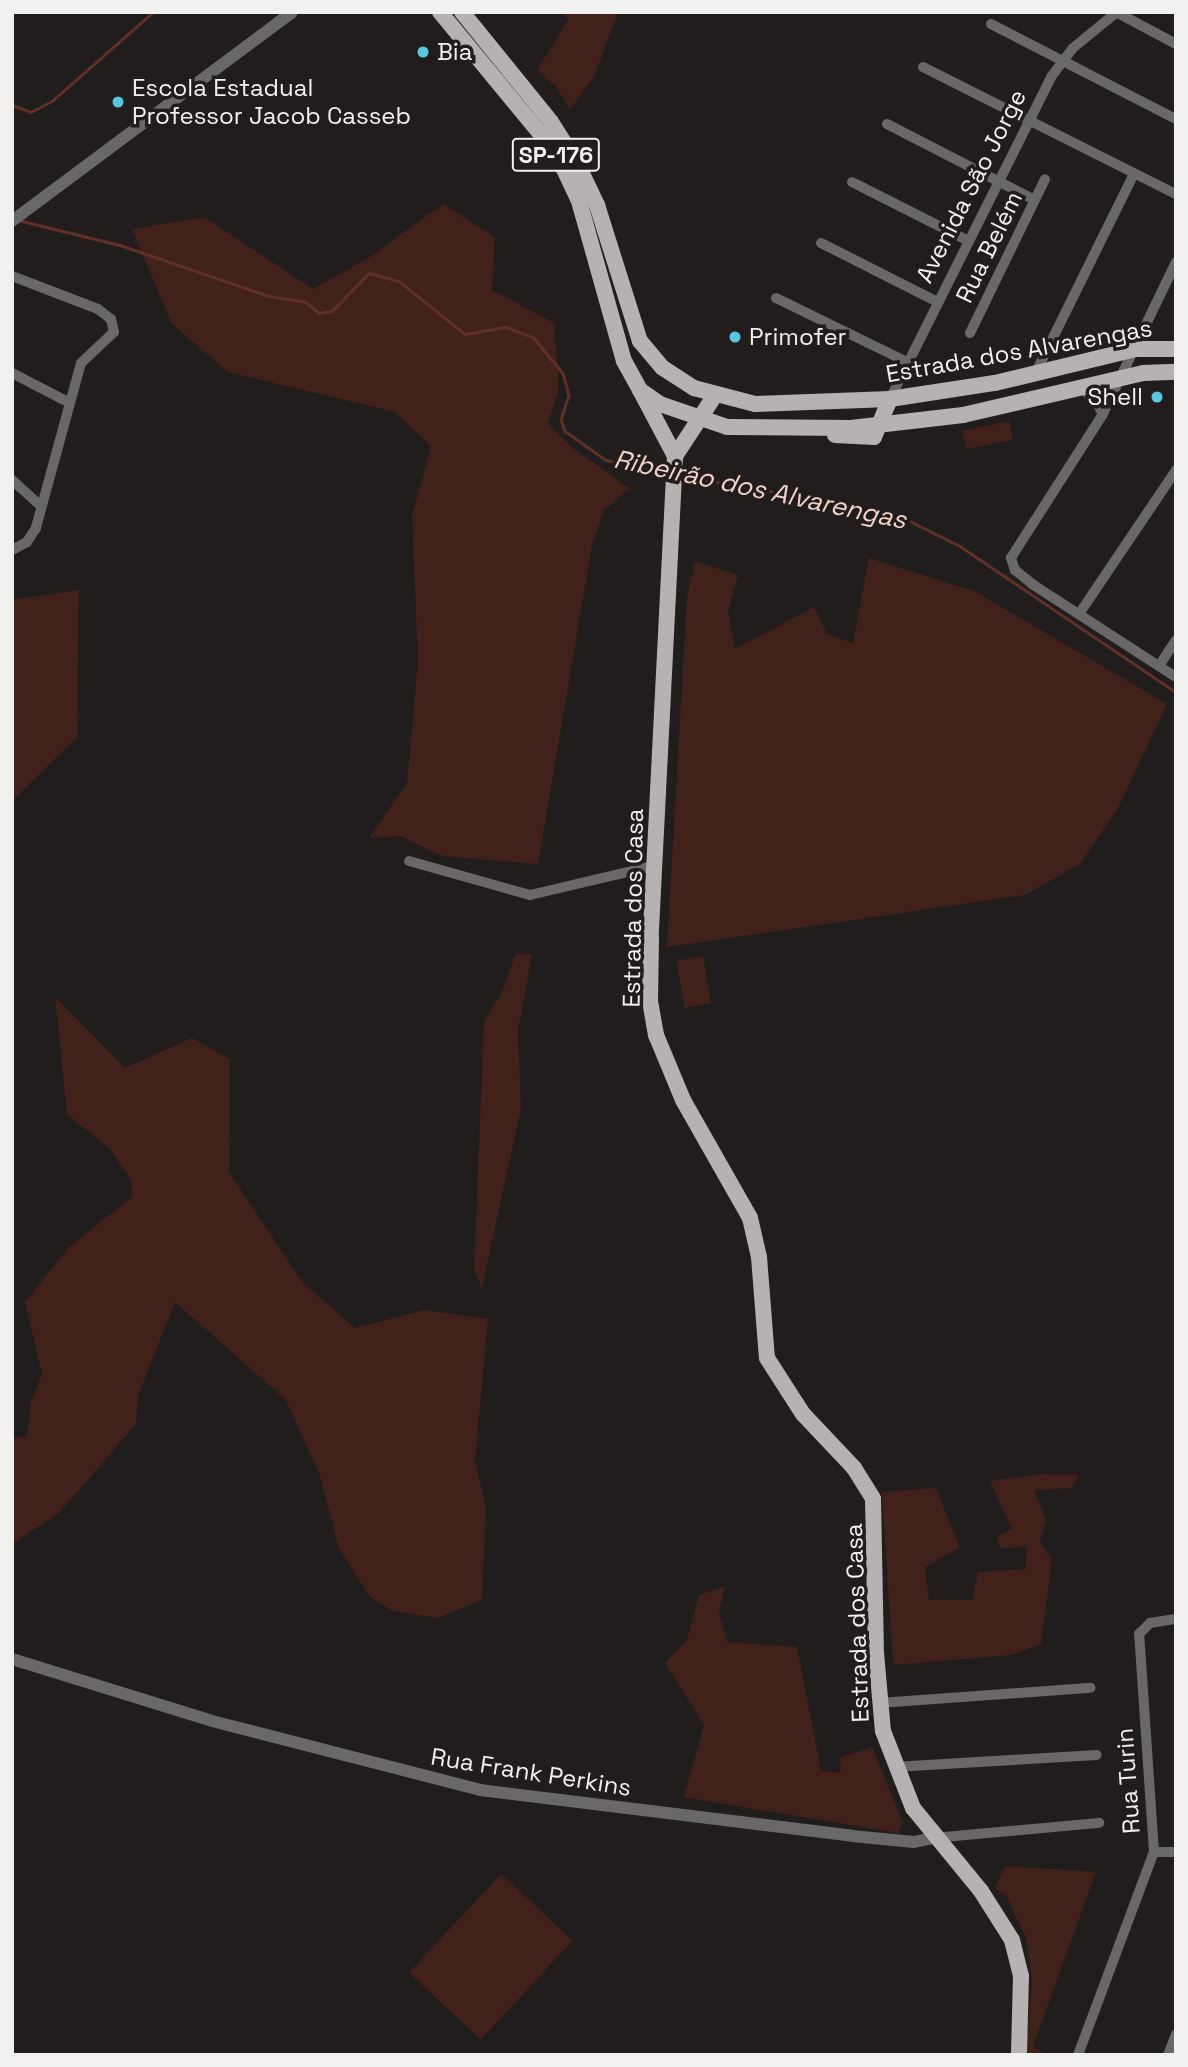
<!DOCTYPE html>
<html>
<head>
<meta charset="utf-8">
<style>
	body { margin:0 }
	#map { position:relative; width:1188px; height:2067px; overflow:hidden; background:#201d1c; font-family:"Space Grotesk",sans-serif }
	div>[style] { position:absolute }
	.green>* { inset:0; background:#41221b; transform-origin:0 0 }
	.stream>* { height:2.5px; margin:-1.25px; padding:0 1.25px; transform-origin:1.25px; border-radius:1.25px; background:#602f25 }
	.minor>* { height:10px; margin:-5px; padding:0 5px; transform-origin:5px; border-radius:5px; background:#696767 }
	.tertiary>* { height:12px; margin:-6px; padding:0 6px; transform-origin:6px; border-radius:6px; background:#696767 }
	.primary>* { height:16px; margin:-8px; padding:0 8px; transform-origin:8px; border-radius:8px; background:#b6b2b1 }
	.dots>* { width:19px; height:19px; translate:-50% -50%; box-sizing:border-box; border:4px solid #201d1c; border-radius:50% }
	span { translate:-50% -50%; white-space:nowrap; text-align:center; line-height:1.15; -webkit-text-stroke:7px #201d1c; paint-order:stroke }
	.shield-label span { padding:2px 5px; background:#201d1c; border:2px solid; border-radius:5px; -webkit-text-stroke-width:0 }
	.shield-label { font-size:23px; color:#f3f1f0; font-weight:700 }
	.poi-label { font-size:24px; color:#f3f1f0 }
	.left { translate:0 -50%; text-align:left }
	.right { translate:-100% -50%; text-align:right }
	.street-label { font-size:24px; color:#f3f1f0 }
	.water-label { font-size:26px; color:#f5d2c9; font-style:italic }
	.frame { position:absolute; inset:0; border:14px solid #f3f1f0; pointer-events:none }
</style>
</head>
<body>
<div id="map">
	<div class="green">
		<i style="clip-path:polygon(564px 12px,618px 12px,594px 77px,570px 109px,556px 87px,537px 70px,568px 20px)"></i>
		<i style="clip-path:polygon(443px 204px,495px 237px,492px 290px,554px 323px,559px 388px,548px 424px,574px 449px,629px 488px,603px 512px,592px 546px,538px 864px,442px 856px,401px 836px,369px 838px,407px 783px,418px 661px,412px 516px,431px 446px,395px 412px,228px 372px,172px 324px,132px 229px,204px 217px,313px 289px,370px 257px)"></i>
		<i style="left:1009px;top:421px;width:19px;height:48px;rotate:78deg"></i>
		<i style="clip-path:polygon(869px 558px,974px 591px,1167px 704px,1118px 808px,1080px 864px,1025px 895px,667px 947px,687px 597px,695px 561px,738px 575px,728px 611px,735px 649px,814px 607px,827px 634px,853px 643px)"></i>
		<i style="clip-path:polygon(79px 590px,77px 737px,12px 801px,12px 600px)"></i>
		<i style="clip-path:polygon(516px 953px,532px 955px,518px 1031px,521px 1108px,482px 1288px,474px 1270px,484px 1021px,502px 992px)"></i>
		<i style="left:703px;top:956px;width:48px;height:27px;rotate:80deg"></i>
		<i style="clip-path:polygon(55px 997px,125px 1068px,192px 1038px,230px 1059px,229px 1172px,303px 1283px,355px 1328px,424px 1310px,488px 1319px,475px 1460px,486px 1508px,482px 1600px,438px 1618px,393px 1611px,370px 1597px,339px 1548px,319px 1473px,286px 1400px,175px 1302px,138px 1396px,136px 1424px,59px 1513px,12px 1544px,12px 1438px,27px 1437px,31px 1402px,42px 1374px,25px 1302px,69px 1247px,132px 1197px,132px 1182px,110px 1149px,67px 1114px)"></i>
		<i style="clip-path:polygon(1040px 1474px,1079px 1475px,1071px 1488px,1034px 1490px,1046px 1520px,1040px 1542px,1052px 1560px,1041px 1644px,1011px 1655px,893px 1665px,882px 1492px,936px 1488px,960px 1548px,925px 1567px,929px 1600px,972px 1600px,978px 1572px,1025px 1569px,1027px 1547px,1000px 1548px,997px 1537px,1012px 1529px,990px 1481px)"></i>
		<i style="clip-path:polygon(725px 1586px,719px 1613px,727px 1642px,797px 1647px,821px 1771px,840px 1773px,841px 1757px,872px 1747px,903px 1823px,898px 1833px,684px 1797px,704px 1725px,665px 1663px,687px 1640px,699px 1595px)"></i>
		<i style="clip-path:polygon(1005px 1866px,1096px 1872px,1033px 2046px,1046px 2055px,1029px 2055px,1026px 2049px,1032px 1980px,1026px 1938px,1007px 1897px,995px 1888px)"></i>
		<i style="left:501px;top:1874px;width:98px;height:135px;rotate:43deg"></i>
	</div>
	<div class="stream">
		<i style="left:12px;top:105px;width:20px;rotate:20deg"></i>
		<i style="left:31px;top:112px;width:24px;rotate:-28deg"></i>
		<i style="left:52px;top:101px;width:135px;rotate:-41.4deg"></i>
		<i style="left:22px;top:221px;width:101px;rotate:13.8deg"></i>
		<i style="left:120px;top:245px;width:157px;rotate:18.9deg"></i>
		<i style="left:269px;top:296px;width:37px;rotate:9deg"></i>
		<i style="left:306px;top:302px;width:17px;rotate:40deg"></i>
		<i style="left:319px;top:313px;width:13px;rotate:-9deg"></i>
		<i style="left:332px;top:311px;width:53px;rotate:-45.8deg"></i>
		<i style="left:369px;top:273px;width:31px;rotate:15deg"></i>
		<i style="left:399px;top:281px;width:85px;rotate:38.8deg"></i>
		<i style="left:465px;top:334px;width:42px;rotate:-9.7deg"></i>
		<i style="left:506px;top:327px;width:30px;rotate:21deg"></i>
		<i style="left:534px;top:338px;width:45px;rotate:50.4deg"></i>
		<i style="left:563px;top:373px;width:23px;rotate:75deg"></i>
		<i style="left:569px;top:395px;width:25px;rotate:108deg"></i>
		<i style="left:561px;top:419px;width:13px;rotate:72deg"></i>
		<i style="left:565px;top:431px;width:50px;rotate:35.3deg"></i>
		<i style="left:606px;top:460px;width:64px;rotate:12.7deg"></i>
		<i style="left:682px;top:476px;width:177px;rotate:9.8deg"></i>
		<i style="left:856px;top:506px;width:54px;rotate:15.1deg"></i>
		<i style="left:908px;top:520px;width:58px;rotate:26.6deg"></i>
		<i style="left:960px;top:546px;width:261px;rotate:34.1deg"></i>
	</div>
	<div class="minor">
		<i style="left:1116px;top:12px;width:68px;rotate:28.1deg"></i>
		<i style="left:991px;top:24px;width:208px;rotate:27.2deg"></i>
		<i style="left:923px;top:67px;width:283px;rotate:26.7deg"></i>
		<i style="left:887px;top:124px;width:166px;rotate:27.2deg"></i>
		<i style="left:852px;top:182px;width:129px;rotate:26.8deg"></i>
		<i style="left:821px;top:243px;width:129px;rotate:26.8deg"></i>
		<i style="left:1176px;top:262px;width:169px;rotate:115.7deg"></i>
		<i style="left:1103px;top:414px;width:171px;rotate:122.6deg"></i>
		<i style="left:1011px;top:558px;width:13px;rotate:72deg"></i>
		<i style="left:1015px;top:570px;width:22px;rotate:39deg"></i>
		<i style="left:1032px;top:584px;width:171px;rotate:32.9deg"></i>
		<i style="left:12px;top:276px;width:92px;rotate:21deg"></i>
		<i style="left:98px;top:309px;width:16px;rotate:38deg"></i>
		<i style="left:111px;top:319px;width:13px;rotate:77deg"></i>
		<i style="left:114px;top:332px;width:45px;rotate:136.8deg"></i>
		<i style="left:81px;top:363px;width:171px;rotate:105.3deg"></i>
		<i style="left:36px;top:528px;width:17px;rotate:123deg"></i>
		<i style="left:27px;top:542px;width:17px;rotate:152deg"></i>
		<i style="left:776px;top:298px;width:144px;rotate:26deg"></i>
		<i style="left:970px;top:333px;width:171px;rotate:-64deg"></i>
		<i style="left:1036px;top:372px;width:221px;rotate:-63.7deg"></i>
		<i style="left:12px;top:373px;width:63px;rotate:27.4deg"></i>
		<i style="left:1082px;top:389px;width:15px;rotate:37deg"></i>
		<i style="left:1094px;top:398px;width:18px;rotate:61deg"></i>
		<i style="left:890px;top:399px;width:360px;rotate:-63.4deg"></i>
		<i style="left:1051px;top:77px;width:36px;rotate:-53deg"></i>
		<i style="left:1073px;top:48px;width:57px;rotate:-39.3deg"></i>
		<i style="left:12px;top:480px;width:39px;rotate:42deg"></i>
		<i style="left:1079px;top:614px;width:174px;rotate:-56deg"></i>
		<i style="left:1159px;top:666px;width:31px;rotate:-57deg"></i>
		<i style="left:409px;top:861px;width:126px;rotate:15.7deg"></i>
		<i style="left:530px;top:895px;width:126px;rotate:-13.3deg"></i>
		<i style="left:879px;top:1703px;width:212px;rotate:-4.1deg"></i>
		<i style="left:894px;top:1767px;width:203px;rotate:-3.4deg"></i>
		<i style="left:933px;top:1838px;width:167px;rotate:-5.2deg"></i>
		<i style="left:1154px;top:1852px;width:22px"></i>
		<i style="left:1078px;top:2055px;width:217px;rotate:-69.5deg"></i>
		<i style="left:1154px;top:1852px;width:219px;rotate:-93.9deg"></i>
		<i style="left:1139px;top:1634px;width:16px;rotate:-45deg"></i>
		<i style="left:1150px;top:1623px;width:26px;rotate:-9deg"></i>
		<i style="left:1168px;top:2055px;width:22px;rotate:-69deg"></i>
	</div>
	<div class="tertiary">
		<i style="left:12px;top:221px;width:349px;rotate:-36.7deg"></i>
		<i style="left:12px;top:1659px;width:209px;rotate:17.2deg"></i>
		<i style="left:212px;top:1721px;width:277px;rotate:14.4deg"></i>
		<i style="left:480px;top:1790px;width:375px;rotate:7deg"></i>
		<i style="left:852px;top:1836px;width:62px;rotate:5.5deg"></i>
		<i style="left:914px;top:1842px;width:19px;rotate:-12deg"></i>
	</div>
	<div class="primary">
		<i style="left:440px;top:12px;width:163px;rotate:50.5deg"></i>
		<i style="left:544px;top:138px;width:37px;rotate:57deg"></i>
		<i style="left:564px;top:169px;width:35px;rotate:65deg"></i>
		<i style="left:579px;top:201px;width:166px;rotate:74.3deg"></i>
		<i style="left:624px;top:361px;width:33px;rotate:61deg"></i>
		<i style="left:640px;top:390px;width:24px;rotate:35deg"></i>
		<i style="left:660px;top:404px;width:71px;rotate:18.9deg"></i>
		<i style="left:727px;top:427px;width:124px;rotate:0.5deg"></i>
		<i style="left:851px;top:428px;width:113px;rotate:-6.6deg"></i>
		<i style="left:963px;top:415px;width:185px;rotate:-13.1deg"></i>
		<i style="left:1143px;top:373px;width:33px;rotate:-2deg"></i>
		<i style="left:462px;top:12px;width:141px;rotate:51deg"></i>
		<i style="left:551px;top:122px;width:49px;rotate:57.6deg"></i>
		<i style="left:577px;top:163px;width:47px;rotate:64.5deg"></i>
		<i style="left:597px;top:205px;width:143px;rotate:72.5deg"></i>
		<i style="left:640px;top:341px;width:35px;rotate:50deg"></i>
		<i style="left:663px;top:368px;width:37px;rotate:33deg"></i>
		<i style="left:694px;top:388px;width:63px;rotate:14.7deg"></i>
		<i style="left:755px;top:404px;width:135px;rotate:-2.1deg"></i>
		<i style="left:890px;top:399px;width:106px;rotate:-8.7deg"></i>
		<i style="left:995px;top:383px;width:145px;rotate:-13.6deg"></i>
		<i style="left:1136px;top:349px;width:40px"></i>
		<i style="left:640px;top:390px;width:75px;rotate:62.1deg"></i>
		<i style="left:675px;top:456px;width:483px;rotate:92.9deg"></i>
		<i style="left:651px;top:938px;width:63px;rotate:90.9deg"></i>
		<i style="left:650px;top:1001px;width:35px;rotate:80deg"></i>
		<i style="left:656px;top:1035px;width:70px;rotate:67.4deg"></i>
		<i style="left:683px;top:1100px;width:136px;rotate:60.4deg"></i>
		<i style="left:750px;top:1218px;width:40px;rotate:77deg"></i>
		<i style="left:759px;top:1257px;width:101px;rotate:85.5deg"></i>
		<i style="left:767px;top:1358px;width:67px;rotate:57.3deg"></i>
		<i style="left:803px;top:1414px;width:74px;rotate:46.6deg"></i>
		<i style="left:854px;top:1468px;width:36px;rotate:58deg"></i>
		<i style="left:873px;top:1499px;width:154px;rotate:88.9deg"></i>
		<i style="left:876px;top:1653px;width:78px;rotate:84.9deg"></i>
		<i style="left:883px;top:1731px;width:83px;rotate:68.7deg"></i>
		<i style="left:913px;top:1808px;width:107px;rotate:50.7deg"></i>
		<i style="left:981px;top:1891px;width:58px;rotate:57.7deg"></i>
		<i style="left:1012px;top:1940px;width:37px;rotate:76deg"></i>
		<i style="left:1021px;top:1976px;width:79px;rotate:91.5deg"></i>
		<i style="left:835px;top:435px;width:39px;rotate:3deg"></i>
		<i style="left:874px;top:437px;width:41px;rotate:-67.2deg"></i>
		<i style="left:675px;top:456px;width:73px;rotate:-56.7deg"></i>
	</div>
	<div class="dots">
		<i style="left:423px;top:52px;background:#56c9e1"></i>
		<i style="left:118px;top:102px;background:#56c9e1"></i>
		<i style="left:735px;top:337px;background:#56c9e1"></i>
		<i style="left:1157px;top:397px;background:#56c9e1"></i>
	</div>
	<div class="shield-label">
		<span style="left:556px;top:155px">SP-176</span>
	</div>
	<div class="poi-label">
		<span class="left" style="left:437px;top:52px">Bia</span>
		<span class="left" style="left:132px;top:102px">Escola Estadual<br>Professor Jacob Casseb</span>
		<span class="left" style="left:749px;top:337px">Primofer</span>
		<span class="right" style="left:1143px;top:397px">Shell</span>
	</div>
	<div class="street-label">
		<span style="left:971px;top:186px;rotate:-63deg">Avenida São Jorge</span>
		<span style="left:989px;top:247px;rotate:-64deg">Rua Belém</span>
		<span style="left:1019px;top:351px;rotate:-10deg">Estrada dos Alvarengas</span>
		<span style="left:633px;top:908px;rotate:-89deg">Estrada dos Casa</span>
		<span style="left:857px;top:1623px;rotate:-92deg">Estrada dos Casa</span>
		<span style="left:531px;top:1772px;rotate:9deg">Rua Frank Perkins</span>
		<span style="left:1128px;top:1781px;rotate:-94deg">Rua Turin</span>
	</div>
	<div class="water-label">
		<span style="left:760px;top:490px;rotate:12deg">Ribeirão dos Alvarengas</span>
	</div>
	<div class="frame"></div>
</div>
</body>
</html>
